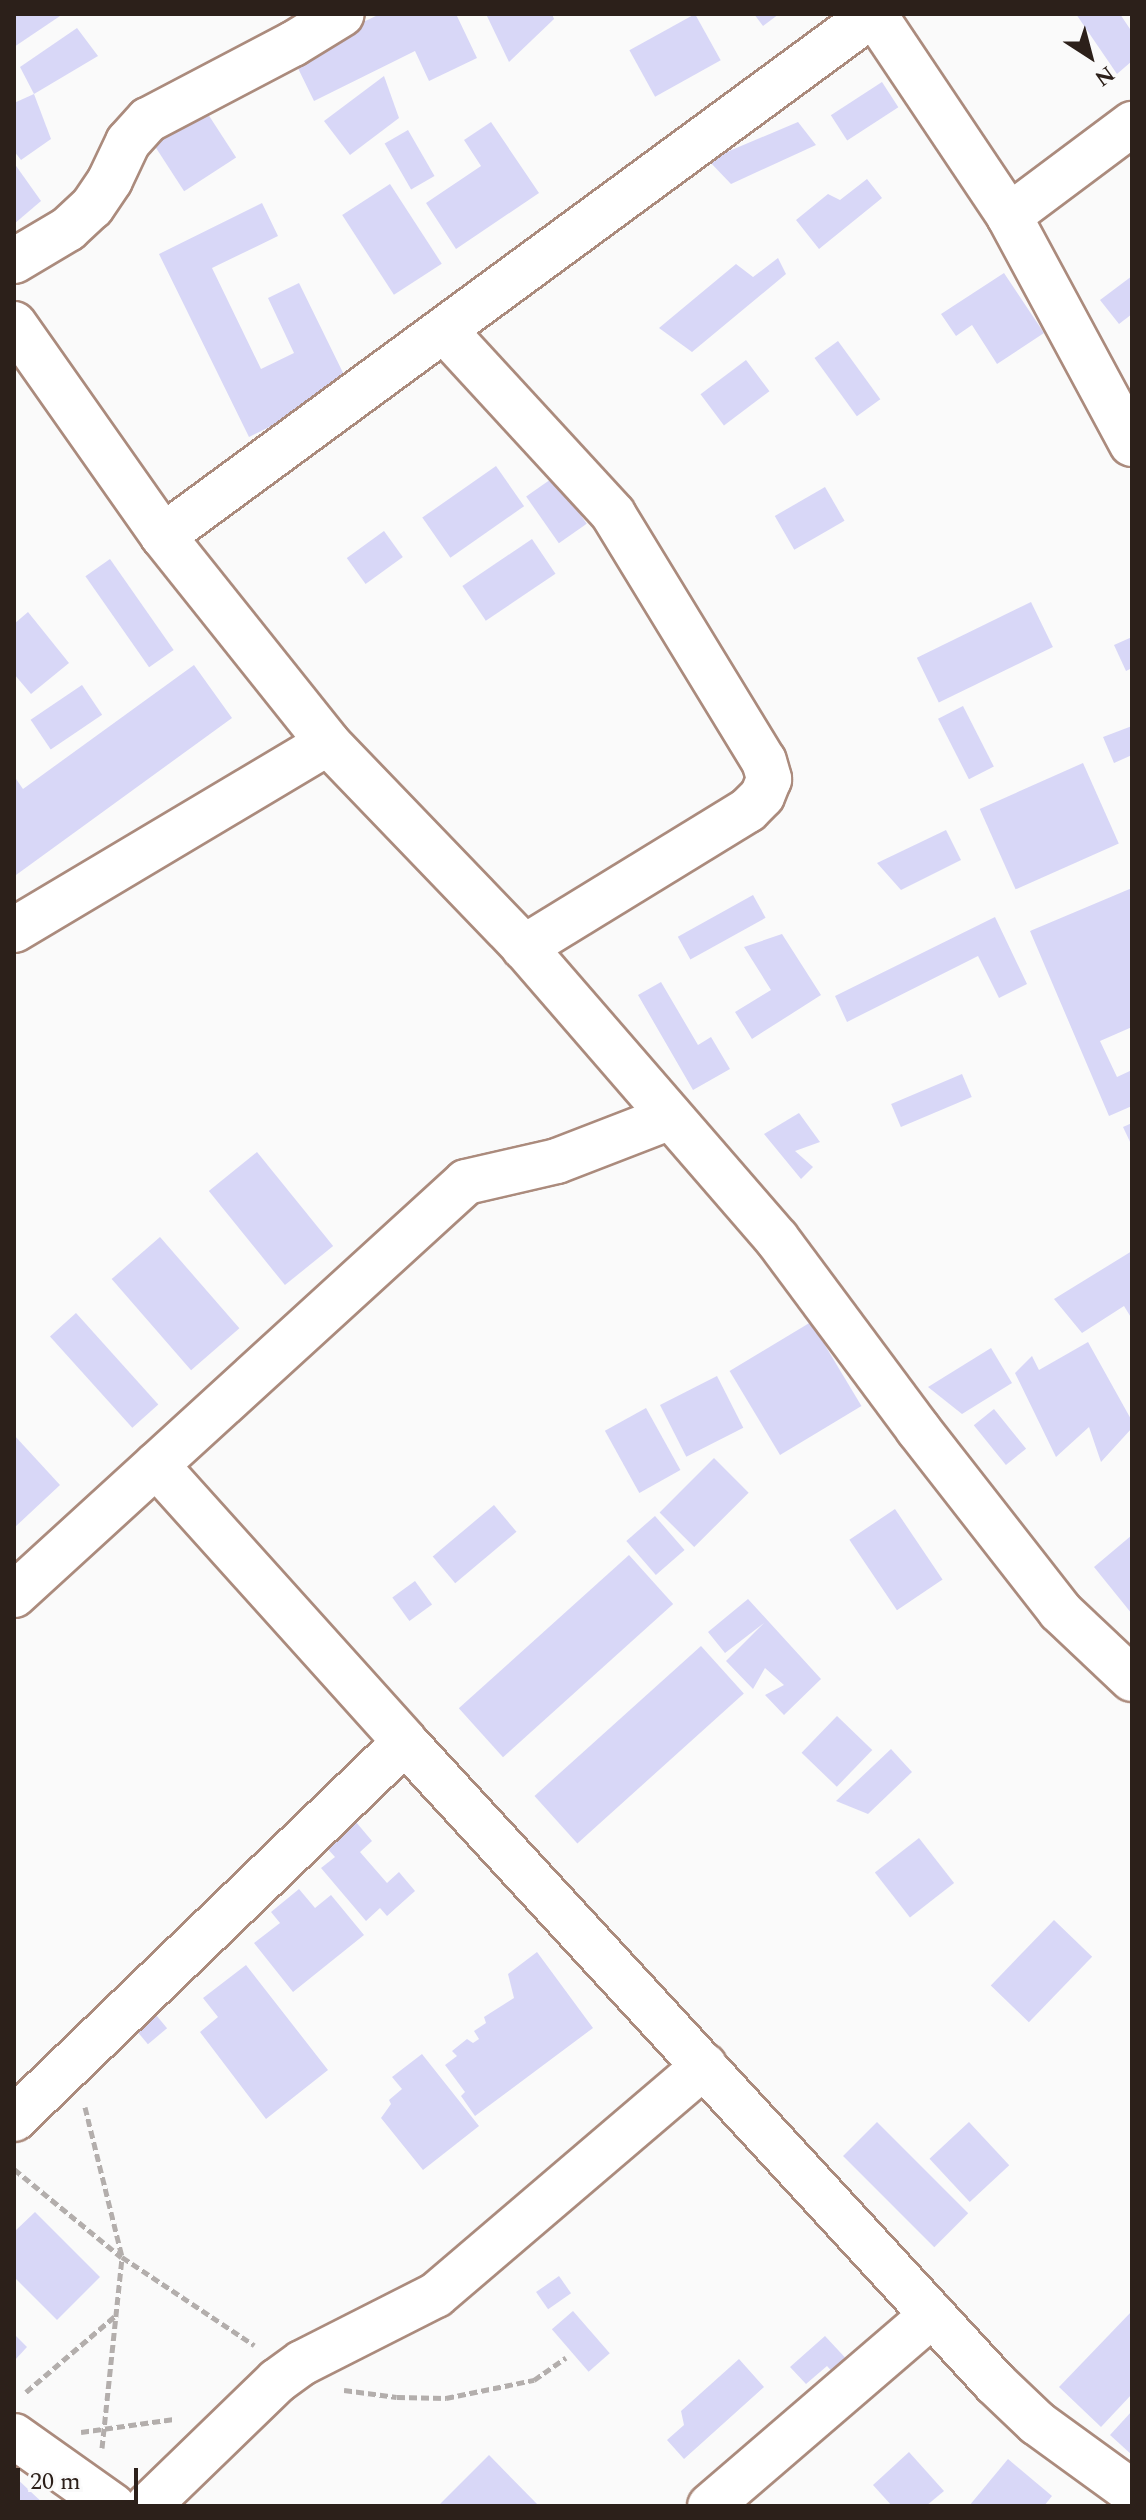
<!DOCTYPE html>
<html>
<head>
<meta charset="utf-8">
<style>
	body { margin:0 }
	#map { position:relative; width:1146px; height:2520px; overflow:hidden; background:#fafafa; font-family:Spectral,serif }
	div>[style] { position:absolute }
	.building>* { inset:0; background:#d8d7f7; transform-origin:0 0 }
	.path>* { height:5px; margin-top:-2.5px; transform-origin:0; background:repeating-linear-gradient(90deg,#b3aeac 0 8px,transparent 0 12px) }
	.roads { filter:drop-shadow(2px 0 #ab8b7d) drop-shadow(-2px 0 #ab8b7d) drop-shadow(0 2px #ab8b7d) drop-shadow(0 -2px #ab8b7d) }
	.minor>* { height:44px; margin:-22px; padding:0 22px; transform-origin:22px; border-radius:22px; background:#fff }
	span { translate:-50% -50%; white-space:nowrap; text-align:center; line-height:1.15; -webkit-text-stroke:6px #fafafa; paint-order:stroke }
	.frame { position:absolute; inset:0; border:16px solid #2c201a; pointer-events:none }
	.north { position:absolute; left:1050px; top:16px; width:80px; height:80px; -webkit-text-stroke:6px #fafafa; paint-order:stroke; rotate:144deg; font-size:22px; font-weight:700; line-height:32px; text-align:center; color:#2c201a }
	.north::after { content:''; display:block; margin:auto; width:28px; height:36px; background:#2c201a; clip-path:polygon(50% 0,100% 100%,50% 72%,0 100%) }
	.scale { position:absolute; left:16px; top:2468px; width:122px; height:36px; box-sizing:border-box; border:4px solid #2c201a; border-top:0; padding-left:10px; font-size:24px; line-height:28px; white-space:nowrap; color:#2c201a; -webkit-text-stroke:6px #fafafa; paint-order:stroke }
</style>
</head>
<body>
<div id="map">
	<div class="building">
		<i style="clip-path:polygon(14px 14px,63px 14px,14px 47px)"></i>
		<i style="clip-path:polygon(380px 14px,456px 14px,477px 58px,429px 81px,415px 51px,314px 101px,292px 56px)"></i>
		<i style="clip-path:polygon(486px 14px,552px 14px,554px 19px,509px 62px)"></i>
		<i style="left:695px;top:14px;width:53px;height:75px;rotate:61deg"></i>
		<i style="clip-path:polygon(754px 14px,779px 14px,763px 26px)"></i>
		<i style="clip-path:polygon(1076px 14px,1120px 14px,1132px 32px,1132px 61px,1117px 74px)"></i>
		<i style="clip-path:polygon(77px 28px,98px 56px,34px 94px,20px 67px)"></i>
		<i style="clip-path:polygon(384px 76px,399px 118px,350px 155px,324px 121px)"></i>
		<i style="left:882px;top:82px;width:30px;height:61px;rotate:57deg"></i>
		<i style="clip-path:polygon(34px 94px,51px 139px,21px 160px,14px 151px,14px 103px)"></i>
		<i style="left:204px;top:108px;width:59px;height:62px;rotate:57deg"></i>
		<i style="clip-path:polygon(491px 122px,539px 193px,456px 249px,426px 203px,481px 166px,464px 140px)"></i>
		<i style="clip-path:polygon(798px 122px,816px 145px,731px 184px,708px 160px)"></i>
		<i style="left:408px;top:130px;width:53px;height:27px;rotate:60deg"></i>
		<i style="clip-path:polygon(14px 163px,41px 201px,14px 224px)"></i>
		<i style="clip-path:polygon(867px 179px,882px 198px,819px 249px,796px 220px,828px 194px,840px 200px)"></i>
		<i style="left:390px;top:184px;width:95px;height:57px;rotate:57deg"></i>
		<i style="clip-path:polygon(262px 203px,278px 236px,212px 268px,261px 369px,294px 353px,268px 298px,299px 283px,350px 387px,249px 437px,159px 254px)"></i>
		<i style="clip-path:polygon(778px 258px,786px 274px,692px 352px,659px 328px,736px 264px,753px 277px)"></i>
		<i style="clip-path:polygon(1004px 273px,1044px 333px,997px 364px,972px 325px,956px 336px,941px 314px)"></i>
		<i style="clip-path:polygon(1132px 276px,1132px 314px,1119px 324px,1100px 300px)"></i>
		<i style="left:838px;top:341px;width:72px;height:29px;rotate:54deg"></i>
		<i style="left:746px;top:360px;width:39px;height:57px;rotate:53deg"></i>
		<i style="left:496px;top:466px;width:49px;height:90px;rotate:55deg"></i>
		<i style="left:554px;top:477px;width:57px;height:34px;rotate:55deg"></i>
		<i style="left:825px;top:487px;width:39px;height:58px;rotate:60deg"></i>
		<i style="left:384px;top:531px;width:32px;height:46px;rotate:54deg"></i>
		<i style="left:532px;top:539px;width:42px;height:84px;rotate:56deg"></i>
		<i style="left:110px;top:559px;width:111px;height:30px;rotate:55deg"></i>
		<i style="left:1031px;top:602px;width:50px;height:127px;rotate:64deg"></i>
		<i style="clip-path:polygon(28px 612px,69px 663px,31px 694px,14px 674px,14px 624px)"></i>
		<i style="clip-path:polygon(1132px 637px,1132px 668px,1126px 671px,1114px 645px)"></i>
		<i style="clip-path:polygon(194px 665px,232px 718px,16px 875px,14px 776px,23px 789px)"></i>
		<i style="left:82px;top:685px;width:36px;height:62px;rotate:56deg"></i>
		<i style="left:963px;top:706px;width:68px;height:28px;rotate:63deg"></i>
		<i style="clip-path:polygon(1132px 726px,1132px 755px,1114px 763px,1103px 737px)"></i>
		<i style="left:1083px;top:763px;width:88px;height:113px;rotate:66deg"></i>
		<i style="clip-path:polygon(946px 830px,961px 860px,901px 890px,877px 863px)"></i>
		<i style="clip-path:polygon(1132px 888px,1132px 1027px,1100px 1041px,1117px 1077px,1132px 1070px,1132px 1106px,1109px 1116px,1030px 931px)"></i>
		<i style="left:753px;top:895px;width:26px;height:86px;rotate:61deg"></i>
		<i style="clip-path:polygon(995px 917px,1027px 984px,999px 998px,978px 956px,847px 1022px,835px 996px)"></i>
		<i style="clip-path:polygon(782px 934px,821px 995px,752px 1039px,735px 1012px,771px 990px,744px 947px)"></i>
		<i style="clip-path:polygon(661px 982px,698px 1045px,711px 1037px,730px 1069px,693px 1090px,638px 995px)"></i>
		<i style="left:962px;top:1074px;width:25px;height:77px;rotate:67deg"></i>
		<i style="clip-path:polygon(799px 1113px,820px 1142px,795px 1151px,813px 1167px,801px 1179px,764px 1134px)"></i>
		<i style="clip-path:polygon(1132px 1123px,1132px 1146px,1123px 1127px)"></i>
		<i style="left:257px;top:1152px;width:121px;height:62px;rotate:51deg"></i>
		<i style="left:160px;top:1237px;width:121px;height:64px;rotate:49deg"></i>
		<i style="clip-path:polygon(1132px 1251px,1132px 1319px,1124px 1306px,1082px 1333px,1054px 1299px)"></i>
		<i style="left:76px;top:1313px;width:123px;height:35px;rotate:48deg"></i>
		<i style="left:811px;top:1322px;width:98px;height:95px;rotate:59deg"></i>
		<i style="clip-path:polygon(1088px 1342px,1132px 1421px,1132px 1428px,1101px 1462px,1089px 1427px,1056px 1457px,1015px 1373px,1032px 1356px,1039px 1370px)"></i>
		<i style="clip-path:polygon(991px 1348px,1012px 1383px,962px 1414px,928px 1387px)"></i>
		<i style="left:717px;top:1376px;width:58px;height:64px;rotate:63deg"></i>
		<i style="left:646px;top:1408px;width:71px;height:47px;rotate:61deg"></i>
		<i style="left:994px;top:1409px;width:51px;height:26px;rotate:51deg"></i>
		<i style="clip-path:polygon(14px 1435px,60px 1485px,14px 1528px)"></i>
		<i style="left:714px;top:1458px;width:49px;height:77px;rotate:45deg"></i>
		<i style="left:494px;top:1505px;width:35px;height:80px;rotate:50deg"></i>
		<i style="left:895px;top:1509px;width:85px;height:55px;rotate:56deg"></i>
		<i style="left:655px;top:1516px;width:45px;height:38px;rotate:49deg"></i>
		<i style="clip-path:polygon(1132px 1535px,1132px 1614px,1094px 1567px)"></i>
		<i style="left:629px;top:1555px;width:66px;height:229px;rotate:48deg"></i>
		<i style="left:415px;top:1581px;width:29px;height:28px;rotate:54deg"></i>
		<i style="clip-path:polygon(748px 1599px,821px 1679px,784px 1715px,765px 1695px,784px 1685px,765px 1668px,753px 1689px,726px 1661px,764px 1623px,725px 1653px,708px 1632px)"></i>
		<i style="left:701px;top:1646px;width:64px;height:224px;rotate:48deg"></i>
		<i style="left:837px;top:1716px;width:49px;height:51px;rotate:44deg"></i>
		<i style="clip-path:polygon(891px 1749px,912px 1772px,868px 1814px,836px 1801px)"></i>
		<i style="clip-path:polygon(356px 1822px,372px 1841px,360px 1852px,387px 1883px,399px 1872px,415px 1891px,387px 1916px,380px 1908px,366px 1921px,321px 1868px,335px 1857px,326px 1847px)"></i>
		<i style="left:919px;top:1838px;width:57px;height:56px;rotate:52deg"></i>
		<i style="clip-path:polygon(299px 1889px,315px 1908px,331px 1895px,364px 1935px,293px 1992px,254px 1943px,280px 1923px,271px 1912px)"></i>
		<i style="left:1054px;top:1920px;width:53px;height:91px;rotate:44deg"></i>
		<i style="clip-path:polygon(537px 1952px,593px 2028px,475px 2116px,461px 2096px,465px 2092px,445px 2065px,457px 2056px,452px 2051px,467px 2039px,473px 2043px,479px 2039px,474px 2031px,486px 2023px,484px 2017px,514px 1998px,508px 1974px)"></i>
		<i style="clip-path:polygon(246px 1965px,328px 2070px,266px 2119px,200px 2032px,218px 2017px,203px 1998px)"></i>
		<i style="left:151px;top:2009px;width:25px;height:25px;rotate:50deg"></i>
		<i style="clip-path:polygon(422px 2054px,479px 2126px,423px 2170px,381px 2118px,391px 2104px,389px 2100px,402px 2089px,392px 2077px)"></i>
		<i style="left:877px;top:2122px;width:129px;height:48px;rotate:45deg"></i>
		<i style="left:969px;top:2122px;width:59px;height:54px;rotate:47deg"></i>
		<i style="clip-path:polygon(35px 2212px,100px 2277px,57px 2320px,14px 2277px,14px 2232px)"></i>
		<i style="left:559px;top:2276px;width:21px;height:28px;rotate:55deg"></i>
		<i style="left:573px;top:2311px;width:56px;height:28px;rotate:49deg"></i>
		<i style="clip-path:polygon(1132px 2311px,1132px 2394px,1101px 2427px,1059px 2387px)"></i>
		<i style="clip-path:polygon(14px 2334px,27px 2347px,14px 2361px)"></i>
		<i style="clip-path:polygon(825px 2336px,852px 2365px,838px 2378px,827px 2366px,806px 2384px,790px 2367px)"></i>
		<i style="clip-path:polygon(739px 2359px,764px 2387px,684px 2459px,667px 2440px,684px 2425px,681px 2411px)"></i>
		<i style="clip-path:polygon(1132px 2411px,1132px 2455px,1110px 2435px)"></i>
		<i style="clip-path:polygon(909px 2452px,944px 2491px,926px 2506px,892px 2506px,873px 2485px)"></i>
		<i style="clip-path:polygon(489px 2455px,539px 2506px,438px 2506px)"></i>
		<i style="clip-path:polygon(1008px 2459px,1052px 2496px,1044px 2506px,969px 2506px)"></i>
		<i style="clip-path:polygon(14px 2476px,46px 2506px,14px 2506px)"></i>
	</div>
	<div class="path">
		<i style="left:85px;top:2107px;width:154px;rotate:76.1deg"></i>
		<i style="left:14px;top:2169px;width:139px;rotate:39.4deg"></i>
		<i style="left:344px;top:2390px;width:53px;rotate:7.5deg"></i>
		<i style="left:397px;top:2397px;width:49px;rotate:1.2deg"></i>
		<i style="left:446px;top:2398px;width:90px;rotate:-11.6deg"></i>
		<i style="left:534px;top:2380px;width:39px;rotate:-35deg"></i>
		<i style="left:26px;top:2392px;width:117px;rotate:-40.5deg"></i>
		<i style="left:81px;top:2432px;width:94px;rotate:-8deg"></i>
		<i style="left:102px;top:2448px;width:192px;rotate:-84deg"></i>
		<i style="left:122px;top:2257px;width:159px;rotate:33.7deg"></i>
	</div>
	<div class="roads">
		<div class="minor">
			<i style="left:874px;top:14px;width:243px;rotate:56.2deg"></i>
			<i style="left:1009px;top:216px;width:259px;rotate:61.7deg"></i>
			<i style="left:1009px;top:216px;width:154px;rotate:-36.8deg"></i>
			<i style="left:14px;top:261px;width:63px;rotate:-30.7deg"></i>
			<i style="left:68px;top:229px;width:33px;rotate:-43deg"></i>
			<i style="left:92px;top:207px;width:32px;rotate:-56deg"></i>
			<i style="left:110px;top:180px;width:42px;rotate:-64.7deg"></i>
			<i style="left:128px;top:142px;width:30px;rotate:-48deg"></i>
			<i style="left:148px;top:120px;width:164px;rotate:-27.7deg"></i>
			<i style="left:293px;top:44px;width:57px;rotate:-31.5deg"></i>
			<i style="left:14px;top:324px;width:259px;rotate:54.9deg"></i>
			<i style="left:163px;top:536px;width:265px;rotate:51.4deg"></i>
			<i style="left:328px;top:743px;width:283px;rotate:46.1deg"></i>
			<i style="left:524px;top:947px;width:386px;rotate:49.1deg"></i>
			<i style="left:777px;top:1239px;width:237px;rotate:53.4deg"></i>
			<i style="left:918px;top:1429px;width:231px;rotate:52deg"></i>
			<i style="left:1060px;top:1611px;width:99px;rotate:43.4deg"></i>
			<i style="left:444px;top:330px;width:250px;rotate:47.4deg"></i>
			<i style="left:613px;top:514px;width:289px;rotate:58.6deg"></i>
			<i style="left:764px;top:761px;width:19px;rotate:74deg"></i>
			<i style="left:769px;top:779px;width:18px;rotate:112deg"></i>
			<i style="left:762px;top:796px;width:20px;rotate:135deg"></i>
			<i style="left:748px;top:810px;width:263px;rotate:148.5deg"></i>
			<i style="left:163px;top:536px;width:881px;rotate:-36.32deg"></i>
			<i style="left:14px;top:930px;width:365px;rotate:-30.8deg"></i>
			<i style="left:156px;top:1465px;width:372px;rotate:48deg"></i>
			<i style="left:405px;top:1742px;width:871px;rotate:47.37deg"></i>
			<i style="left:995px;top:2383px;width:58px;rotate:43.6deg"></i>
			<i style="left:1037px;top:2423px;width:117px;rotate:36deg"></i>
			<i style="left:14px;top:1595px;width:612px;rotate:-42.42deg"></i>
			<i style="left:466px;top:1182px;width:93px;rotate:-13deg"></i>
			<i style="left:557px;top:1161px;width:122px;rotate:-21.1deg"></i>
			<i style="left:14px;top:2119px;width:543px;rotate:-43.96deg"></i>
			<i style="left:14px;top:2436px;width:121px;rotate:35.3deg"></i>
			<i style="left:148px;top:2506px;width:180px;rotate:-44.1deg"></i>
			<i style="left:277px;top:2381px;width:31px;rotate:-36deg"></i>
			<i style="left:302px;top:2363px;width:150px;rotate:-26.9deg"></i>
			<i style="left:436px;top:2295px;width:353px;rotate:-40.5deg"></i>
			<i style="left:710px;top:2506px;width:293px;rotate:-40.7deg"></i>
		</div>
	</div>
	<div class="frame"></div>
	<div class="north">N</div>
	<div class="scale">20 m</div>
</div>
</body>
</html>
